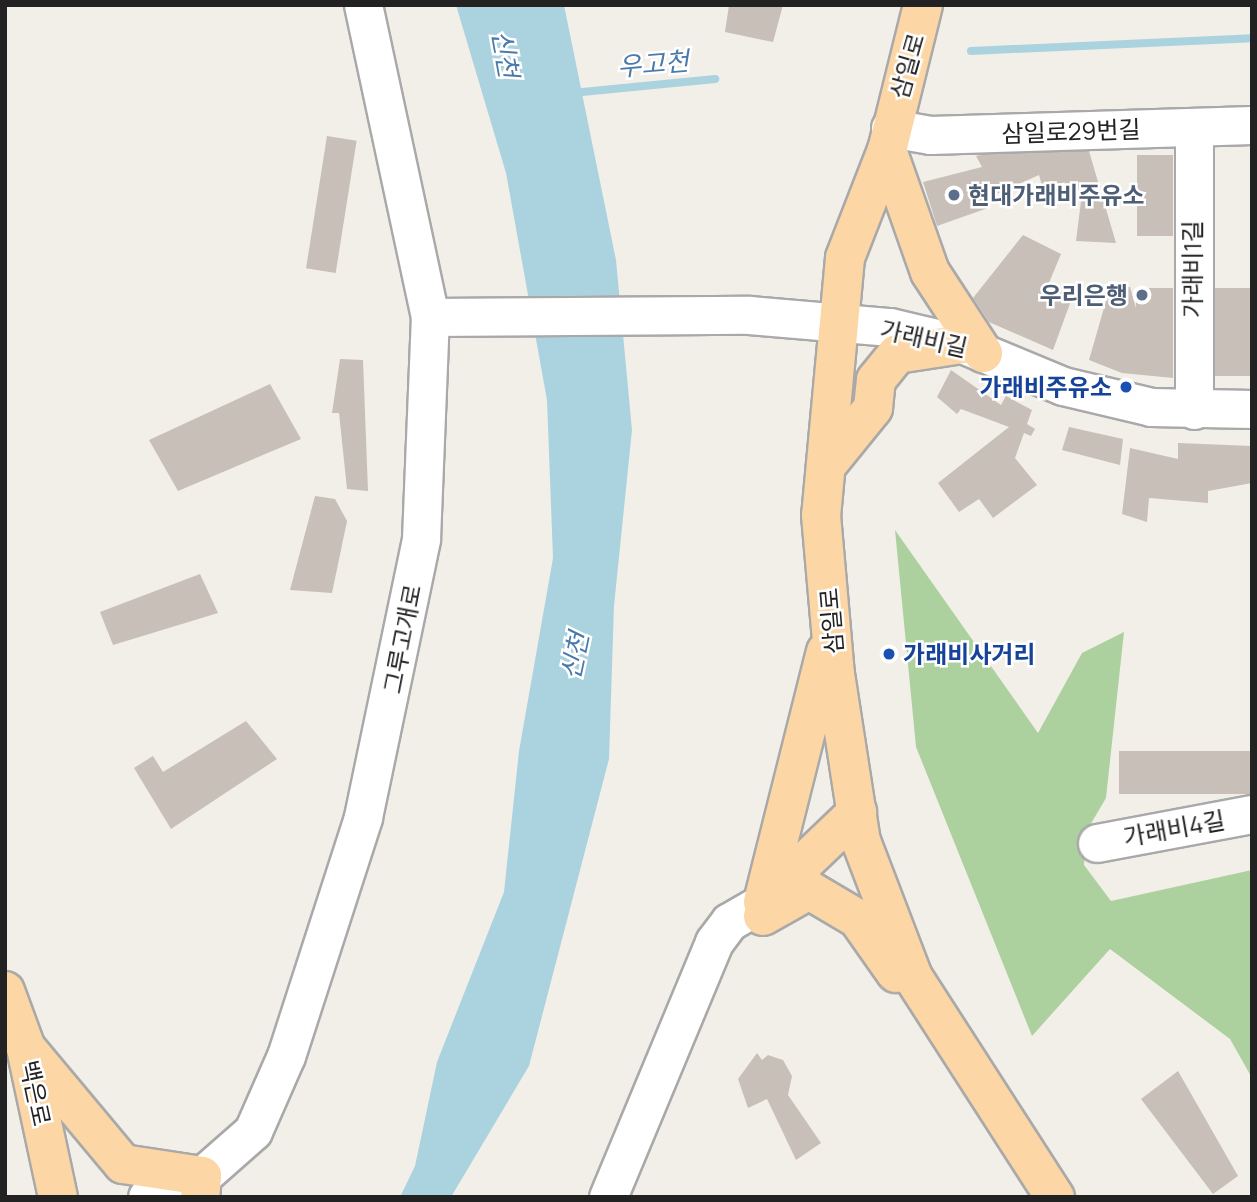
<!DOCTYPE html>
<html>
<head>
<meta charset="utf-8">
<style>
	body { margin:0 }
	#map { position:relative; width:1257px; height:1202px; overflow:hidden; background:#f2efe9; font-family:Manrope,"Noto Sans KR",sans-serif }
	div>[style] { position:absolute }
	.forest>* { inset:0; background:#add19e }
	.water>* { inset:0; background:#aad3df }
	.stream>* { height:8px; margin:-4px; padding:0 4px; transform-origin:4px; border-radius:4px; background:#aad3df }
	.building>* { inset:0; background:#c7bfb8; transform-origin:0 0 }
	.roads { filter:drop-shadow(2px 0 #a9a9a9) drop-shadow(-2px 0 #a9a9a9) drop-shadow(0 2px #a9a9a9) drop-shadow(0 -2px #a9a9a9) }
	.minor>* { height:37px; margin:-18.5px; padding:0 18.5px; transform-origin:18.5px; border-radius:18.5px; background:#fff }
	.major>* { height:38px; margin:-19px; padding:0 19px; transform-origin:19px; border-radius:19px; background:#fcd6a4 }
	.dots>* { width:19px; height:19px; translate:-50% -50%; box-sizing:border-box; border:4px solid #fff; border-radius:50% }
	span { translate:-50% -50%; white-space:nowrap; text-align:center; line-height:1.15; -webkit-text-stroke:5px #fff; paint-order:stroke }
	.street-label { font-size:24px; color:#222 }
	.service-label { font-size:24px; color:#4e5e75; font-weight:700 }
	.left { translate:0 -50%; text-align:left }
	.right { translate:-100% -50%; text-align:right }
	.transit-label { font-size:24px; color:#164399; font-weight:700 }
	.water-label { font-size:26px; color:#4a7aab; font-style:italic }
	.frame { position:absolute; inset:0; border:7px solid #222; pointer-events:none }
</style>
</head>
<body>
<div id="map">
	<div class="forest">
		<i style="clip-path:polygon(895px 530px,1038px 733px,1082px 653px,1124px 632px,1106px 798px,1086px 832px,1084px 865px,1111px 901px,1252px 870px,1252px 1078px,1230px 1039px,1110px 949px,1032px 1036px,916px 747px)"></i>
	</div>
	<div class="water">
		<i style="clip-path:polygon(456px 5px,564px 5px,616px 260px,632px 430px,614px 606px,609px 759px,529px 1066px,451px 1197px,400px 1197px,415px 1166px,437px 1062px,504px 892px,519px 751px,553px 558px,547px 400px,506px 173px)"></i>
	</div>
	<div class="stream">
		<i style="left:971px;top:51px;width:281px;rotate:-2.6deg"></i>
		<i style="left:572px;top:93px;width:144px;rotate:-5.6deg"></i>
	</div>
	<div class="building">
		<i style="clip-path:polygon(729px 5px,783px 5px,773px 42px,725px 32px)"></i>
		<i style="left:327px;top:136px;width:30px;height:134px;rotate:9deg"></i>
		<i style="clip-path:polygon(1089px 151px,1116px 243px,1076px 241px,1082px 193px,1048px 204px,1065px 182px,1043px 189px,1039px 175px,985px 199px,988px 208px,937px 226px,923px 182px,982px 167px,976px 156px,984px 154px)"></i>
		<i style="left:1173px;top:155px;width:81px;height:36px;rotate:90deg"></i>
		<i style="clip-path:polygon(1023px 235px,1061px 254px,1046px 290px,1076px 287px,1053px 350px,989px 322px,973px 298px)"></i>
		<i style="clip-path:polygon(1110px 287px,1130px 287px,1136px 308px,1136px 288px,1173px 288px,1173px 378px,1122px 373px,1089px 360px)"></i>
		<i style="left:1252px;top:288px;width:88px;height:37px;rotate:90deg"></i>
		<i style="clip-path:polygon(340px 359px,363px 360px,368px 491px,347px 489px,339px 413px,332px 413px)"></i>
		<i style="clip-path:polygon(951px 370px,1001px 405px,1006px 396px,1032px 410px,1027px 424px,1035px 429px,1031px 436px,1024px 433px,1015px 458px,1037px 485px,993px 518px,979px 499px,959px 512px,938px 483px,1009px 427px,961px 409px,957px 414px,937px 397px)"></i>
		<i style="clip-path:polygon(270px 384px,301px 439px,178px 491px,149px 440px)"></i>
		<i style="clip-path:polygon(1069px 427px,1123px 439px,1120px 465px,1062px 450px)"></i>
		<i style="clip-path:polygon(1178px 443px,1252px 446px,1252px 483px,1208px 491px,1208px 503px,1149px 498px,1147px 522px,1122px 514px,1130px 448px,1178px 459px)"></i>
		<i style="clip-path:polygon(315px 496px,335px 499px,347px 521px,332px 593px,290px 590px)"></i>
		<i style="clip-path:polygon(200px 574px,218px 613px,113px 645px,100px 612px)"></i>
		<i style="clip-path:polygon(246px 721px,277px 759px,171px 829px,134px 768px,153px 756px,163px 772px)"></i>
		<i style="left:1252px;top:751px;width:43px;height:133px;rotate:90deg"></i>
		<i style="clip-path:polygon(757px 1053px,762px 1060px,768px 1055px,783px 1060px,792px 1076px,788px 1095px,821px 1143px,796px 1160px,767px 1099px,748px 1108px,738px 1079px)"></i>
		<i style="clip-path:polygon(1178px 1071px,1238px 1176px,1213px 1194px,1141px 1099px)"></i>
	</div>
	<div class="roads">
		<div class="minor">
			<i style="left:890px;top:128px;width:41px;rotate:9.9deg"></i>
			<i style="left:930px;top:135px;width:322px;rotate:-1.8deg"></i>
			<i style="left:430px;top:317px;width:319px;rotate:-0.4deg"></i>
			<i style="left:749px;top:315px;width:142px;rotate:4.9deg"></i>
			<i style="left:890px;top:327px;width:74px;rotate:13.3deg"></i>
			<i style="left:962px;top:344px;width:109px;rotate:22.6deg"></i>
			<i style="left:1063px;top:386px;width:90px;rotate:13.4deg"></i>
			<i style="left:1151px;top:407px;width:101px;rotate:1.1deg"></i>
			<i style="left:1194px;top:410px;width:283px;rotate:-90deg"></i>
			<i style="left:1097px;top:843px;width:158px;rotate:-10.6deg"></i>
			<i style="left:147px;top:1197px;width:59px;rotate:-20.9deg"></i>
			<i style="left:202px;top:1176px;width:68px;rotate:-41.4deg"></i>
			<i style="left:253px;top:1131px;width:82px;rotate:-66.3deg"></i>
			<i style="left:286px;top:1056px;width:251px;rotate:-72.1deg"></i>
			<i style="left:363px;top:817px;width:284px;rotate:-78.2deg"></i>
			<i style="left:421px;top:539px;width:222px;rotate:-87.7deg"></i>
			<i style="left:430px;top:317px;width:319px;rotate:-102.1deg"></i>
			<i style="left:608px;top:1197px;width:276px;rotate:-67.4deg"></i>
			<i style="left:714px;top:942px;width:25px;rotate:-53deg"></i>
			<i style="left:729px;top:922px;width:39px;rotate:-30deg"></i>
		</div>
		<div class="major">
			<i style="left:923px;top:5px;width:149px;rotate:103.9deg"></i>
			<i style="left:887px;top:150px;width:116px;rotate:111.3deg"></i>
			<i style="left:845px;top:258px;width:258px;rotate:95.3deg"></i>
			<i style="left:821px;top:515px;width:160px;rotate:85deg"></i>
			<i style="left:835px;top:674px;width:169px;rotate:81.2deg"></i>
			<i style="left:861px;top:841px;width:146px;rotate:69.1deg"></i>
			<i style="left:913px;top:977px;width:262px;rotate:57.2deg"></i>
			<i style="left:887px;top:150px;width:129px;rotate:70.6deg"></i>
			<i style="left:930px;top:272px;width:97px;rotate:56.8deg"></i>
			<i style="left:826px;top:466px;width:75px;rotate:-51deg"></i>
			<i style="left:873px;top:408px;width:28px;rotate:-84deg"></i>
			<i style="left:876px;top:380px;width:33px;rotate:-51deg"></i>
			<i style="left:897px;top:354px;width:66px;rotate:-8.7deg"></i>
			<i style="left:764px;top:901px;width:129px;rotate:-43.7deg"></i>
			<i style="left:763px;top:902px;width:258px;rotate:-75.9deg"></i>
			<i style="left:763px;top:916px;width:53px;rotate:-29.5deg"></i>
			<i style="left:809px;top:890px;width:57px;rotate:30.6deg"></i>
			<i style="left:858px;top:919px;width:66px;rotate:54.9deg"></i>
			<i style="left:5px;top:991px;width:61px;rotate:69.8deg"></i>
			<i style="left:26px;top:1048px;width:152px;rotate:77.9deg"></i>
			<i style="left:26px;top:1048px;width:151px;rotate:50.1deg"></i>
			<i style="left:123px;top:1164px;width:80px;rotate:8.6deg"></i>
			<i style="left:202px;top:1176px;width:21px;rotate:95deg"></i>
		</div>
	</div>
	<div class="dots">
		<i style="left:954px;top:195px;background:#5c6f8a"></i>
		<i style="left:1142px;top:295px;background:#5c6f8a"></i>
		<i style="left:1126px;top:387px;background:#1a4fb4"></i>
		<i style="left:889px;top:654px;background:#1a4fb4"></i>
	</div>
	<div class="street-label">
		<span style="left:907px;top:66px;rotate:-74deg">삼일로</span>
		<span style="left:1071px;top:131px;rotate:-2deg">삼일로29번길</span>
		<span style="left:1192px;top:269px;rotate:-90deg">가래비1길</span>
		<span style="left:924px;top:338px;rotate:13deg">가래비길</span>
		<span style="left:831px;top:621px;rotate:-95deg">삼일로</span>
		<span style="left:402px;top:639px;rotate:-79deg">그루고개로</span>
		<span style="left:1174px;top:828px;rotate:-10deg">가래비4길</span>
		<span style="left:36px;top:1093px;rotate:78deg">백은로</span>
	</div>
	<div class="service-label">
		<span class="left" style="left:968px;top:195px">현대가래비주유소</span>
		<span class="right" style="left:1128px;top:295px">우리은행</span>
	</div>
	<div class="transit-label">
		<span class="right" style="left:1112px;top:387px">가래비주유소</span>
		<span class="left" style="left:903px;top:654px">가래비사거리</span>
	</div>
	<div class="water-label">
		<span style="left:505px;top:54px;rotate:80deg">신천</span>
		<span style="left:653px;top:64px;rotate:-5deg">우고천</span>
		<span style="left:575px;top:656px;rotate:-78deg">신천</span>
	</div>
	<div class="frame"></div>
</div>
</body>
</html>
